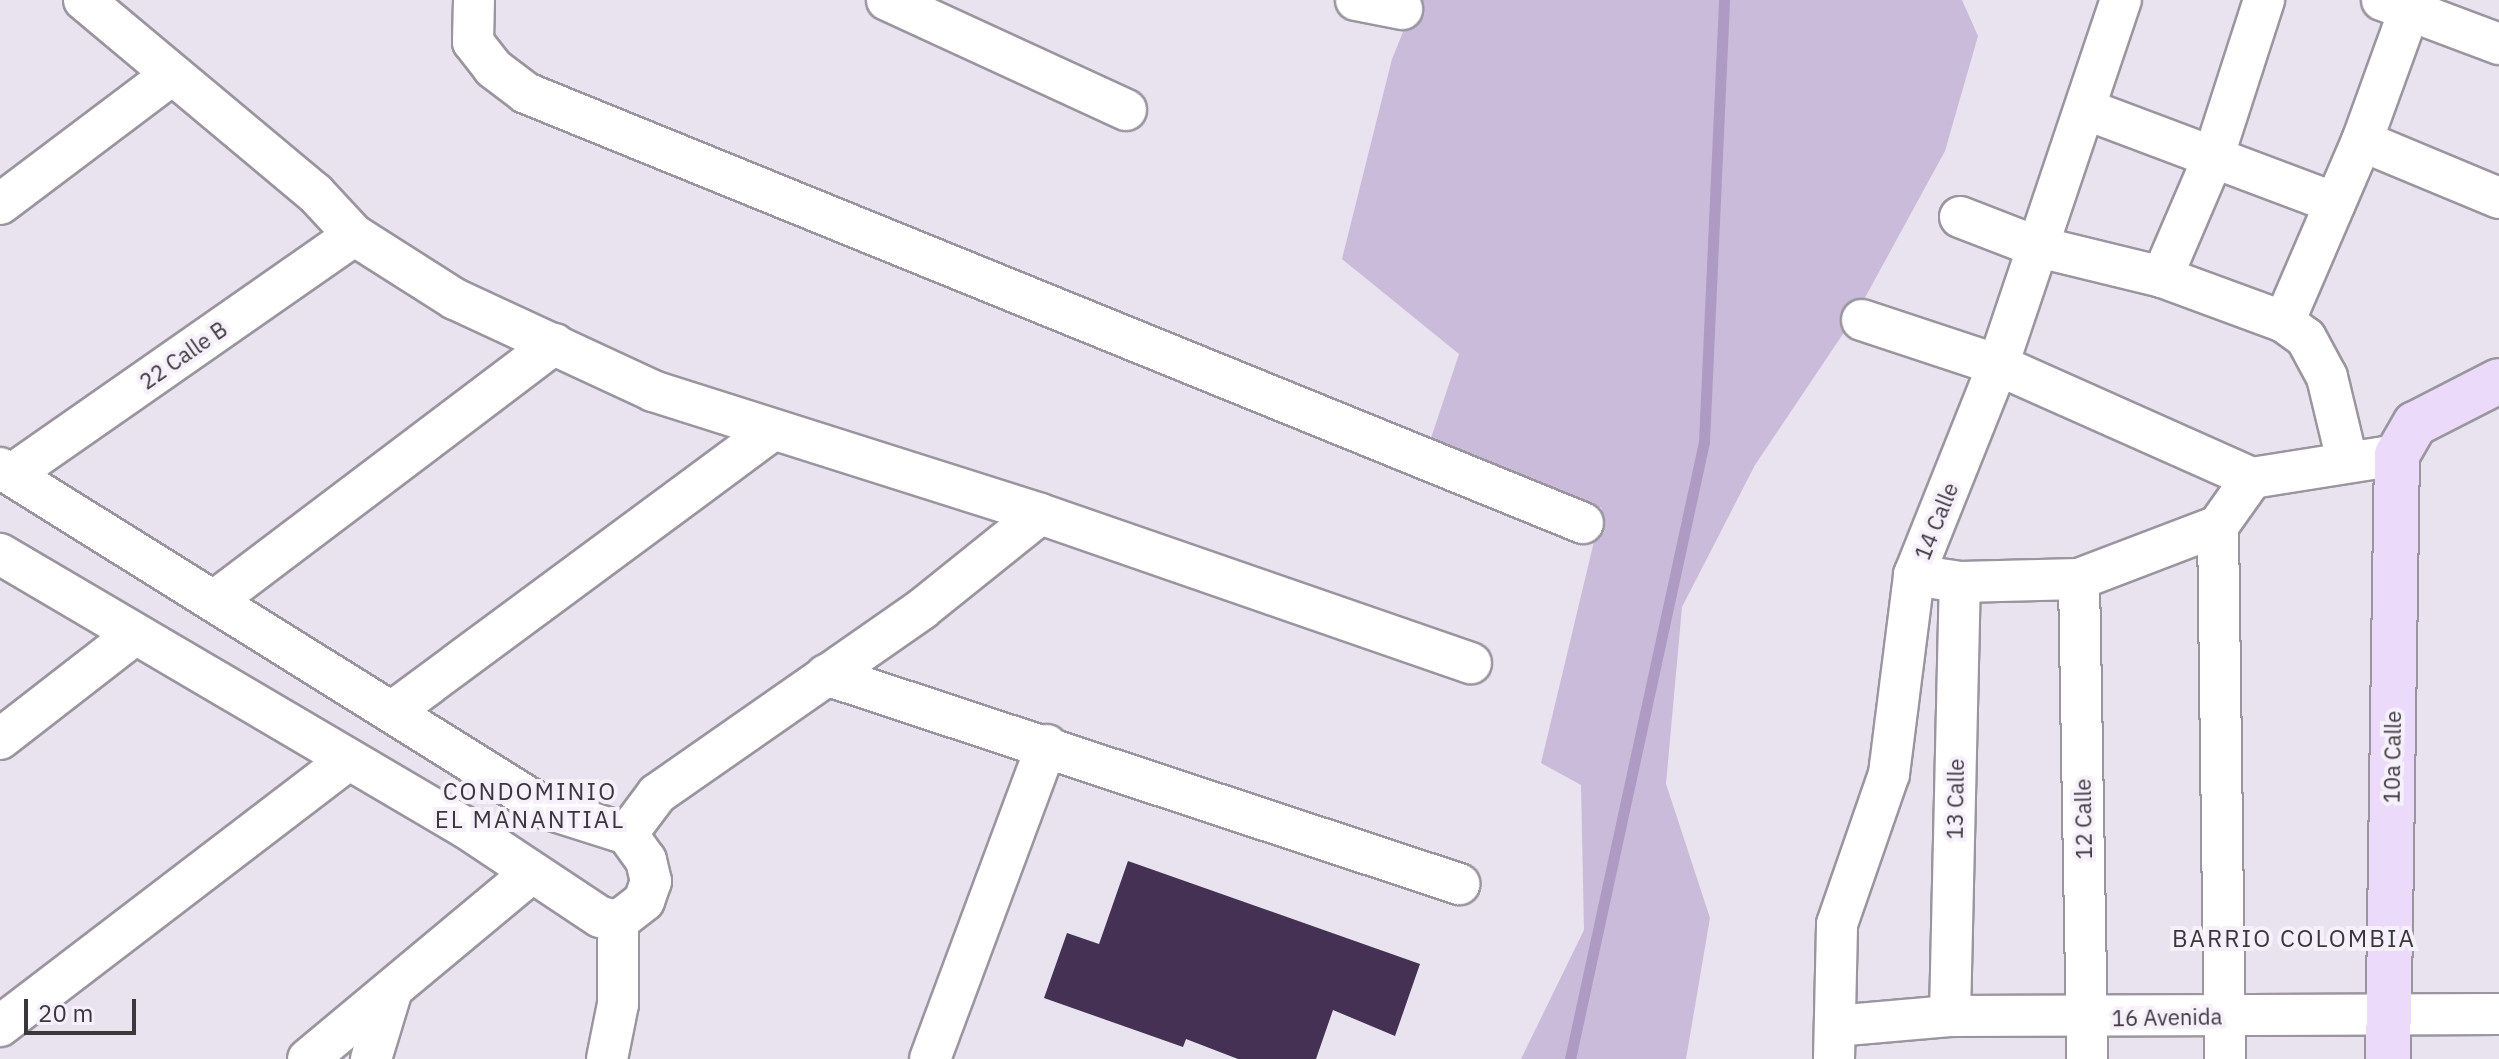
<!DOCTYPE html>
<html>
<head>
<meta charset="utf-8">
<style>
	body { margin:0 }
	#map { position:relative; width:2499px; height:1059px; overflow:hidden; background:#e8e3ee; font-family:"IBM Plex Sans",sans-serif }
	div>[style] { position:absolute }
	.green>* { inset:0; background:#cabbda }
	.stream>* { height:11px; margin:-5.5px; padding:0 5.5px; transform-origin:5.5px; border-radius:5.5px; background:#af9ac3 }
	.building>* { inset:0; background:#443154 }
	.roads { filter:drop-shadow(2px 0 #9a959f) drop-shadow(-2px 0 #9a959f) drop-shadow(0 2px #9a959f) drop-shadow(0 -2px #9a959f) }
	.street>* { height:40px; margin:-20px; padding:0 20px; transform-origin:20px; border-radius:20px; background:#fff }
	.secondary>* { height:44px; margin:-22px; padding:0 22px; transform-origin:22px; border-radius:22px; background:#ebdafa }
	span { translate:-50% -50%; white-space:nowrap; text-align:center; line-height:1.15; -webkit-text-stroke:8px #f6f0fb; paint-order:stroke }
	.street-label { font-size:22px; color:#3a383d }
	.neighbourhood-label { font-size:24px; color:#3a383d; letter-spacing:2px }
	.scale { position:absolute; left:24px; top:999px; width:112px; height:36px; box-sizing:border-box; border:4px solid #3a383d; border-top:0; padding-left:10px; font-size:24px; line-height:28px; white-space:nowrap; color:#3a383d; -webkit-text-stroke:6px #f6f0fb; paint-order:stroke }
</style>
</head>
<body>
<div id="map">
	<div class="green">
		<i style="clip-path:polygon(1416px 0,1962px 0,1978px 36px,1945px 151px,1855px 316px,1755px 465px,1682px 607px,1666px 784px,1710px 918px,1686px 1059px,1521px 1059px,1584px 930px,1581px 785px,1541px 763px,1602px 508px,1430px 441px,1459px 354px,1342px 259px,1392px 59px)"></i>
	</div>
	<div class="stream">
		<i style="left:1570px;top:1059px;width:631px;rotate:-77.75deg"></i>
		<i style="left:1704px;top:442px;width:442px;rotate:-87.4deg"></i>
	</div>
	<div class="building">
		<i style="clip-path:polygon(1128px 861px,1420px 964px,1395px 1036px,1333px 1010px,1316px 1059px,1238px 1059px,1186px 1039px,1183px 1047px,1044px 998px,1067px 933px,1099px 944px)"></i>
	</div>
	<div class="roads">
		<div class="street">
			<i style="left:84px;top:0;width:301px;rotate:39.9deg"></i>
			<i style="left:315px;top:193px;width:57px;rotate:47.1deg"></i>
			<i style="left:354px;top:235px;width:120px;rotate:32.4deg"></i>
			<i style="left:455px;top:299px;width:218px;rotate:24.9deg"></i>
			<i style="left:653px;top:391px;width:406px;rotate:17.6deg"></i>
			<i style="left:1040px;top:514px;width:456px;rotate:19.1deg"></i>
			<i style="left:474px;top:0;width:42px;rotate:91.4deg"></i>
			<i style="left:473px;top:42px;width:33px;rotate:52deg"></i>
			<i style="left:493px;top:68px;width:41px;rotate:37.1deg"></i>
			<i style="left:526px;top:93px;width:1141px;rotate:22.14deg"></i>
			<i style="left:887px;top:0;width:263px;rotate:24.7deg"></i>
			<i style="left:1356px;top:0;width:47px;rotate:11.1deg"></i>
			<i style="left:2382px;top:0;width:125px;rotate:20.6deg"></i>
			<i style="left:2085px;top:109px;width:267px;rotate:20.6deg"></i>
			<i style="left:2362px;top:141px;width:148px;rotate:22.6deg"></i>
			<i style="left:0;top:204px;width:214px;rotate:-37deg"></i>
			<i style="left:1960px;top:217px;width:80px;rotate:21.1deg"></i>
			<i style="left:2035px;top:246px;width:131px;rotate:13.7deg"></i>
			<i style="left:2162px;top:277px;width:130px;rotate:20.2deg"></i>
			<i style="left:2284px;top:322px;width:27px;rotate:36deg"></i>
			<i style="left:2306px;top:338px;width:44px;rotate:61.7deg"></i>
			<i style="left:2327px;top:377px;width:85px;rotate:76.5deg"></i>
			<i style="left:2162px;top:277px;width:129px;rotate:-66.8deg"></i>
			<i style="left:2213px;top:158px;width:166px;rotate:-72.1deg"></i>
			<i style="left:1862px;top:320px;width:143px;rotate:18.3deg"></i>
			<i style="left:1998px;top:365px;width:278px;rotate:24deg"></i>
			<i style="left:2284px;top:322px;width:197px;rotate:-66.7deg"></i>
			<i style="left:2362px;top:141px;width:150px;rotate:-70.1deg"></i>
			<i style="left:0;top:468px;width:642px;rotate:31.96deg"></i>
			<i style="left:545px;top:808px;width:86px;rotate:17.6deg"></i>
			<i style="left:627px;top:834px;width:32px;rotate:54deg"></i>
			<i style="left:646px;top:860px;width:22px;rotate:77deg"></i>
			<i style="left:651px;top:881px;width:21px;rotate:109deg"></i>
			<i style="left:644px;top:901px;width:33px;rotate:142deg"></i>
			<i style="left:618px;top:921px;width:18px;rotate:-167deg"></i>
			<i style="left:600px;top:917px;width:161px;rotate:-146.4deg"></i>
			<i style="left:466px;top:828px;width:541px;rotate:-149.55deg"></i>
			<i style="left:12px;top:474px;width:417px;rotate:-34.9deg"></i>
			<i style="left:2218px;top:526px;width:533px;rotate:89.25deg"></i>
			<i style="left:1914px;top:575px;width:47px;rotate:8.7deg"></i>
			<i style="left:1960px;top:582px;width:119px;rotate:-1.4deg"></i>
			<i style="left:2079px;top:579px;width:149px;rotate:-20.9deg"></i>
			<i style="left:2218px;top:526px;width:59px;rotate:-54.7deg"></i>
			<i style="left:2252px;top:478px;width:147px;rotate:-9deg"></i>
			<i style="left:2079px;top:579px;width:480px;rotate:89deg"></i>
			<i style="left:217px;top:599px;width:423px;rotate:-37.1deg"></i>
			<i style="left:826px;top:675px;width:667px;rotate:18.27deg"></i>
			<i style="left:393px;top:711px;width:469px;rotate:-36.5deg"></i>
			<i style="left:0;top:739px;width:170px;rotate:-37.8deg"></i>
			<i style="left:627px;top:834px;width:50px;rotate:-53.1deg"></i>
			<i style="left:657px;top:794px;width:323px;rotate:-34.9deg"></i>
			<i style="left:922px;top:609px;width:151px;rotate:-38.8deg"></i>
			<i style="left:1950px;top:1016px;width:434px;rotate:-88.7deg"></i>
			<i style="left:0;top:1026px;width:436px;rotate:-37.4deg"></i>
			<i style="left:1835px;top:1026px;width:115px;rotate:-5deg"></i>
			<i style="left:1950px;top:1016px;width:549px;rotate:-0.21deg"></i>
			<i style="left:308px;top:1059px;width:290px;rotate:-39.8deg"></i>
			<i style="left:371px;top:1059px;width:69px;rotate:-73.1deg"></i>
			<i style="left:607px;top:1059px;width:56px;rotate:-78.7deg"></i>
			<i style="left:618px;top:1004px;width:83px;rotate:-90deg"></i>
			<i style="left:930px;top:1059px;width:335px;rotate:-69.6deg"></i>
			<i style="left:1834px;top:1059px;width:135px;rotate:-88.7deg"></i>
			<i style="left:1837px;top:924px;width:159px;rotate:-70.9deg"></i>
			<i style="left:1889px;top:774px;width:201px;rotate:-82.8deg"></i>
			<i style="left:1914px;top:575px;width:226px;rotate:-68.2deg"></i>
			<i style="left:1998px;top:365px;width:385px;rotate:-71.4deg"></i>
		</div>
		<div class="secondary">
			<i style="left:2388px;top:1059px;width:604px;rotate:-89.15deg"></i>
			<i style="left:2397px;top:455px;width:36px;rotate:-60deg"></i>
			<i style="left:2415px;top:424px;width:94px;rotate:-27.1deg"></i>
		</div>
	</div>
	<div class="street-label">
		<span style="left:183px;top:355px;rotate:-35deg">22 Calle B</span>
		<span style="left:1936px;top:521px;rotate:-68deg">14 Calle</span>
		<span style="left:2392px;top:757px;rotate:-89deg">10a Calle</span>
		<span style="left:1955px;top:799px;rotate:-89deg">13 Calle</span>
		<span style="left:2083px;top:819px;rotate:-91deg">12 Calle</span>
		<span style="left:2167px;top:1017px;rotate:-1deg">16 Avenida</span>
	</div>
	<div class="neighbourhood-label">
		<span style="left:530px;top:806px">CONDOMINIO<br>EL MANANTIAL</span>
		<span style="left:2294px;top:939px">BARRIO COLOMBIA</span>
	</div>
	<div class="scale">20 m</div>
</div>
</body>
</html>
